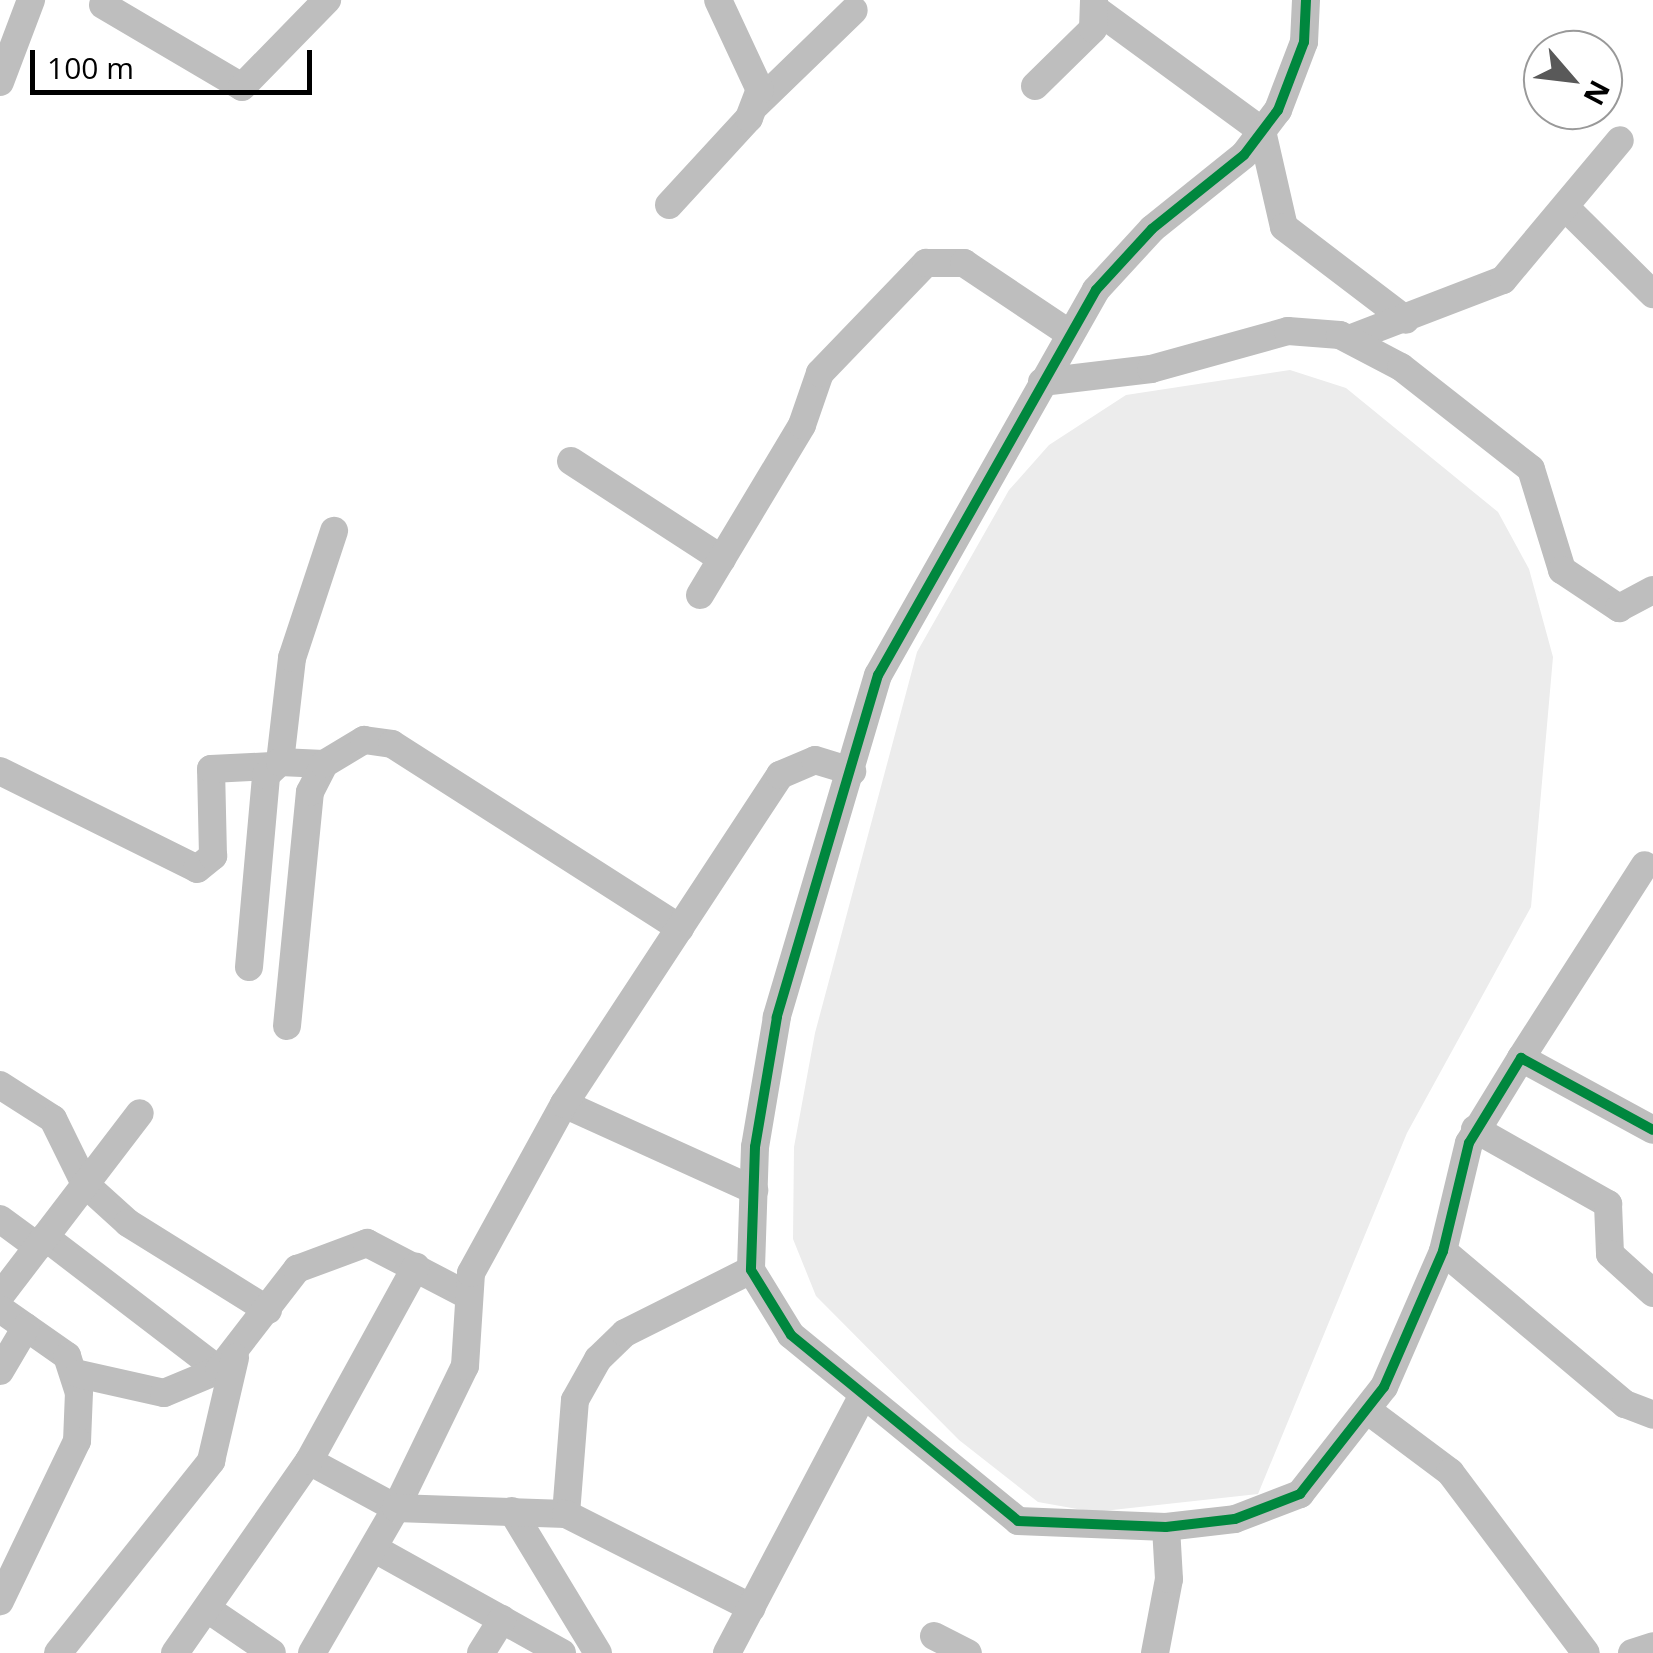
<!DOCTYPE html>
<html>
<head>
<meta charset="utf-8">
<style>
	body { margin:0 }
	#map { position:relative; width:1653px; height:1653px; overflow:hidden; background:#fff; font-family:"Open Sans",sans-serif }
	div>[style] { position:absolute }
	.green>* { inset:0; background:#ececec }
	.minor>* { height:28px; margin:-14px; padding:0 14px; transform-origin:14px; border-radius:14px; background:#bebebe }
	.cycleway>* { height:10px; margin:-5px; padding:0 5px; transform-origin:5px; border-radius:5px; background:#00873e }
	span { translate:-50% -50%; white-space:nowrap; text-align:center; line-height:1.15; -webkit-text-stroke:8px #fff; paint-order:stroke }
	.north { position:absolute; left:1523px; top:30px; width:100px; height:100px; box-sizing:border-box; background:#fff; border:2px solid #999; border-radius:50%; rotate:118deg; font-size:28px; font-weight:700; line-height:40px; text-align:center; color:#000 }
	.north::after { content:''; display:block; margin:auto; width:35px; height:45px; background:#595959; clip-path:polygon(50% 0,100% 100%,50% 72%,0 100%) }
	.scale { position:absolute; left:30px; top:50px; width:282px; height:45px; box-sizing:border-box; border:5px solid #000; border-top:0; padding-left:12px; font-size:30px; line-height:35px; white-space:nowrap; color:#000; -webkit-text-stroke:8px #fff; paint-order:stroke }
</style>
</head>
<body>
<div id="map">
	<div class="green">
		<i style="clip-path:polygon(1290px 370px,1346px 388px,1498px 512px,1529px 569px,1553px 657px,1531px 907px,1407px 1133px,1258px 1494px,1094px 1512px,1038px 1502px,959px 1440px,816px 1296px,793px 1239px,794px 1147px,815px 1033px,917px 652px,1009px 490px,1049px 445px,1126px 395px)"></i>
	</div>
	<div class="minor">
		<i style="left:1306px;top:0;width:42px;rotate:92.7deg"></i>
		<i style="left:1304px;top:42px;width:73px;rotate:110.9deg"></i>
		<i style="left:1278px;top:110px;width:56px;rotate:127.1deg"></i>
		<i style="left:1244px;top:155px;width:118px;rotate:141.2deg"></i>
		<i style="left:1152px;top:229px;width:83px;rotate:132.6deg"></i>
		<i style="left:1096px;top:290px;width:442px;rotate:119.5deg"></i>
		<i style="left:878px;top:675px;width:357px;rotate:106.5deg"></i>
		<i style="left:777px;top:1017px;width:132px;rotate:99.6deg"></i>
		<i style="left:755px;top:1147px;width:123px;rotate:91.9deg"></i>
		<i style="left:751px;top:1270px;width:76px;rotate:58.4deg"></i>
		<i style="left:791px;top:1335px;width:293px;rotate:39.3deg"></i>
		<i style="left:1018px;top:1521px;width:148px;rotate:2.3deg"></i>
		<i style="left:1166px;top:1527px;width:69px;rotate:-6.6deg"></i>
		<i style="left:1235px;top:1519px;width:70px;rotate:-21deg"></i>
		<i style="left:1300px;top:1494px;width:136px;rotate:-51.9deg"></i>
		<i style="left:1384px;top:1387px;width:148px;rotate:-66.5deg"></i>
		<i style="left:1443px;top:1251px;width:111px;rotate:-76.5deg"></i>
		<i style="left:1469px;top:1143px;width:100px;rotate:-58.5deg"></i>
		<i style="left:1521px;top:1058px;width:150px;rotate:28.6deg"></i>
		<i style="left:103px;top:5px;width:161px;rotate:30.5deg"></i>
		<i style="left:242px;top:87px;width:122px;rotate:-45.7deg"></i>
		<i style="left:1098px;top:11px;width:203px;rotate:36.2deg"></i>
		<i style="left:1262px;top:131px;width:98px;rotate:77.1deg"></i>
		<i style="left:1284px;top:227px;width:153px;rotate:37.3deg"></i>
		<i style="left:0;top:82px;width:88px;rotate:-69.3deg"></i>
		<i style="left:1035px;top:86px;width:81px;rotate:-44.5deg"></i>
		<i style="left:1093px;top:29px;width:29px;rotate:-88deg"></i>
		<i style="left:756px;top:105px;width:136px;rotate:-44.1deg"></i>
		<i style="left:669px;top:205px;width:118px;rotate:-47.4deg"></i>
		<i style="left:749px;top:118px;width:30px;rotate:-69deg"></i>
		<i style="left:760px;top:90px;width:99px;rotate:-115deg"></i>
		<i style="left:1565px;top:207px;width:124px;rotate:44.7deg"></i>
		<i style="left:1349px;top:339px;width:165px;rotate:-21deg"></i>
		<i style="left:1503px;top:280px;width:182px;rotate:-50.1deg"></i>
		<i style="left:1042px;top:382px;width:110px;rotate:-6.8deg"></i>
		<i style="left:1151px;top:369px;width:142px;rotate:-15.5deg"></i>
		<i style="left:1288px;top:331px;width:52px;rotate:4.4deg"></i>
		<i style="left:1340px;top:335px;width:69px;rotate:27.7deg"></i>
		<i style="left:1401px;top:367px;width:165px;rotate:38.1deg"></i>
		<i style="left:1531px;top:469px;width:106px;rotate:72.9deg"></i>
		<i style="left:1562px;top:570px;width:69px;rotate:33.7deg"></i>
		<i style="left:1619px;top:608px;width:38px;rotate:-28deg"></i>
		<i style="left:571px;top:461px;width:180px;rotate:33deg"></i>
		<i style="left:700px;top:595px;width:198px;rotate:-59deg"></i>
		<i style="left:802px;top:425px;width:55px;rotate:-70.9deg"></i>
		<i style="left:820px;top:373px;width:153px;rotate:-46.1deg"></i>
		<i style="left:926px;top:263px;width:38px"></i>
		<i style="left:964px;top:263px;width:128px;rotate:33.8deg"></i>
		<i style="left:280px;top:762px;width:105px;rotate:-83.4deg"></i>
		<i style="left:292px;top:658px;width:134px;rotate:-71.7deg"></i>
		<i style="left:0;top:771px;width:220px;rotate:26.4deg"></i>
		<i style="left:197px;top:869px;width:21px;rotate:-39deg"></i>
		<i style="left:213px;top:856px;width:87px;rotate:-91.3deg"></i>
		<i style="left:211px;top:769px;width:61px;rotate:-2.8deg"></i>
		<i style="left:249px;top:967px;width:193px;rotate:-84.9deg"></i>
		<i style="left:266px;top:775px;width:19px;rotate:-43deg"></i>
		<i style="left:280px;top:762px;width:44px;rotate:2.6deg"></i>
		<i style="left:287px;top:1026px;width:235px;rotate:-84.4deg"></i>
		<i style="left:310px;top:792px;width:31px;rotate:-63deg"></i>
		<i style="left:324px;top:764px;width:47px;rotate:-31deg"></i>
		<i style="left:364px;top:740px;width:28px;rotate:8deg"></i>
		<i style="left:392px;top:744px;width:342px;rotate:32.6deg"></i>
		<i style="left:1521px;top:1058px;width:229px;rotate:-57.3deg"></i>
		<i style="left:0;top:1085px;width:63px;rotate:32.7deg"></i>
		<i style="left:53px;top:1119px;width:72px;rotate:63.8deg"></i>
		<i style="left:85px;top:1184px;width:58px;rotate:42.2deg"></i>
		<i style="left:128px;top:1223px;width:165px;rotate:31.9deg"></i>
		<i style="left:564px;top:1104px;width:209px;rotate:24.4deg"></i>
		<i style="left:1475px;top:1129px;width:153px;rotate:29.4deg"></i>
		<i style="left:1608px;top:1204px;width:50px;rotate:87.7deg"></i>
		<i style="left:1610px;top:1254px;width:58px;rotate:42.2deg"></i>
		<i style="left:0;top:1219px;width:47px;rotate:36.4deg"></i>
		<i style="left:45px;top:1237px;width:219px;rotate:37.4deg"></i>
		<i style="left:1443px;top:1251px;width:238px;rotate:40.1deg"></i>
		<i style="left:1625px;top:1404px;width:30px;rotate:21deg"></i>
		<i style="left:0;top:1296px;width:230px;rotate:-52.6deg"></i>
		<i style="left:0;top:1309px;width:82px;rotate:35deg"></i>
		<i style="left:67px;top:1356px;width:38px;rotate:72deg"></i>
		<i style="left:79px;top:1392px;width:49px;rotate:92.3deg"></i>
		<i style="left:77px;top:1441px;width:178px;rotate:115.7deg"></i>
		<i style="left:0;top:1371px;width:51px;rotate:-59.4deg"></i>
		<i style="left:79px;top:1374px;width:87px;rotate:12.6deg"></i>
		<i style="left:164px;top:1393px;width:60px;rotate:-22.7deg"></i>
		<i style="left:219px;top:1370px;width:128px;rotate:-52.3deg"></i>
		<i style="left:297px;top:1269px;width:75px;rotate:-20.4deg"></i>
		<i style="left:367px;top:1243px;width:115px;rotate:27.5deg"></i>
		<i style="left:1367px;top:1410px;width:104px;rotate:36.8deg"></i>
		<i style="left:1450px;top:1472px;width:226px;rotate:53.1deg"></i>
		<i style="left:309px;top:1461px;width:99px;rotate:28.4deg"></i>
		<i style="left:396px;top:1508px;width:158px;rotate:-64.1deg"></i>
		<i style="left:465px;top:1366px;width:93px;rotate:-86.3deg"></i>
		<i style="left:471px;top:1273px;width:193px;rotate:-61.2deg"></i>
		<i style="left:564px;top:1104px;width:394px;rotate:-56.7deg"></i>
		<i style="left:780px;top:775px;width:38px;rotate:-23deg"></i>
		<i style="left:815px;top:760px;width:39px;rotate:17deg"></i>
		<i style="left:512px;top:1511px;width:166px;rotate:58.8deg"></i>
		<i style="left:566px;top:1514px;width:114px;rotate:-85.5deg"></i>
		<i style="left:575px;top:1400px;width:47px;rotate:-60.7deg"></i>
		<i style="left:598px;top:1359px;width:37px;rotate:-44deg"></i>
		<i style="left:625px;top:1333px;width:141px;rotate:-26.6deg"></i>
		<i style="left:375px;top:1549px;width:214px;rotate:29.1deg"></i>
		<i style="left:209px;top:1610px;width:76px;rotate:34.3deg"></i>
		<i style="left:934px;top:1636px;width:38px;rotate:27deg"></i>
		<i style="left:58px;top:1653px;width:246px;rotate:-51.4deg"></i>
		<i style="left:211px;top:1461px;width:106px;rotate:-76.9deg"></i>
		<i style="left:175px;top:1653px;width:234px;rotate:-55.1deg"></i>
		<i style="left:309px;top:1461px;width:222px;rotate:-61.2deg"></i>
		<i style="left:312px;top:1653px;width:168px;rotate:-59.9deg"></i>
		<i style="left:396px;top:1508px;width:170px;rotate:2deg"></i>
		<i style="left:566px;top:1514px;width:208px;rotate:26.8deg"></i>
		<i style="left:481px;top:1653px;width:40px;rotate:-58deg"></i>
		<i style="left:727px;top:1653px;width:289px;rotate:-62.2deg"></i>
		<i style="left:1155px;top:1653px;width:75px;rotate:-79.3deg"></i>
		<i style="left:1169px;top:1579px;width:52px;rotate:-93.3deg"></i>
		<i style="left:1632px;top:1653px;width:22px;rotate:-18deg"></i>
	</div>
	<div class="cycleway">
		<i style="left:1306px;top:0;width:42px;rotate:92.7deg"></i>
		<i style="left:1304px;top:42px;width:73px;rotate:110.9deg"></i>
		<i style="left:1278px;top:110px;width:56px;rotate:127.1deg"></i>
		<i style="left:1244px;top:155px;width:118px;rotate:141.2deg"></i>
		<i style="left:1152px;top:229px;width:83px;rotate:132.6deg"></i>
		<i style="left:1096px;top:290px;width:442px;rotate:119.5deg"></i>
		<i style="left:878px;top:675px;width:357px;rotate:106.5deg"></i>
		<i style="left:777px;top:1017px;width:132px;rotate:99.6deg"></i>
		<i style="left:755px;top:1147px;width:123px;rotate:91.9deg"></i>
		<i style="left:751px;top:1270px;width:76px;rotate:58.4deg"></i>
		<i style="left:791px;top:1335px;width:293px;rotate:39.3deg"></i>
		<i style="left:1018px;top:1521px;width:148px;rotate:2.3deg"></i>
		<i style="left:1166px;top:1527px;width:69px;rotate:-6.6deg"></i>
		<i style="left:1235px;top:1519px;width:70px;rotate:-21deg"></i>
		<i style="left:1300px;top:1494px;width:136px;rotate:-51.9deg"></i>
		<i style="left:1384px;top:1387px;width:148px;rotate:-66.5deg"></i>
		<i style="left:1443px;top:1251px;width:111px;rotate:-76.5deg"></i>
		<i style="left:1469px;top:1143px;width:100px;rotate:-58.5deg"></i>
		<i style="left:1521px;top:1058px;width:150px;rotate:28.6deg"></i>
	</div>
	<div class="north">N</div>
	<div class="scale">100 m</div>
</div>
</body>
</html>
